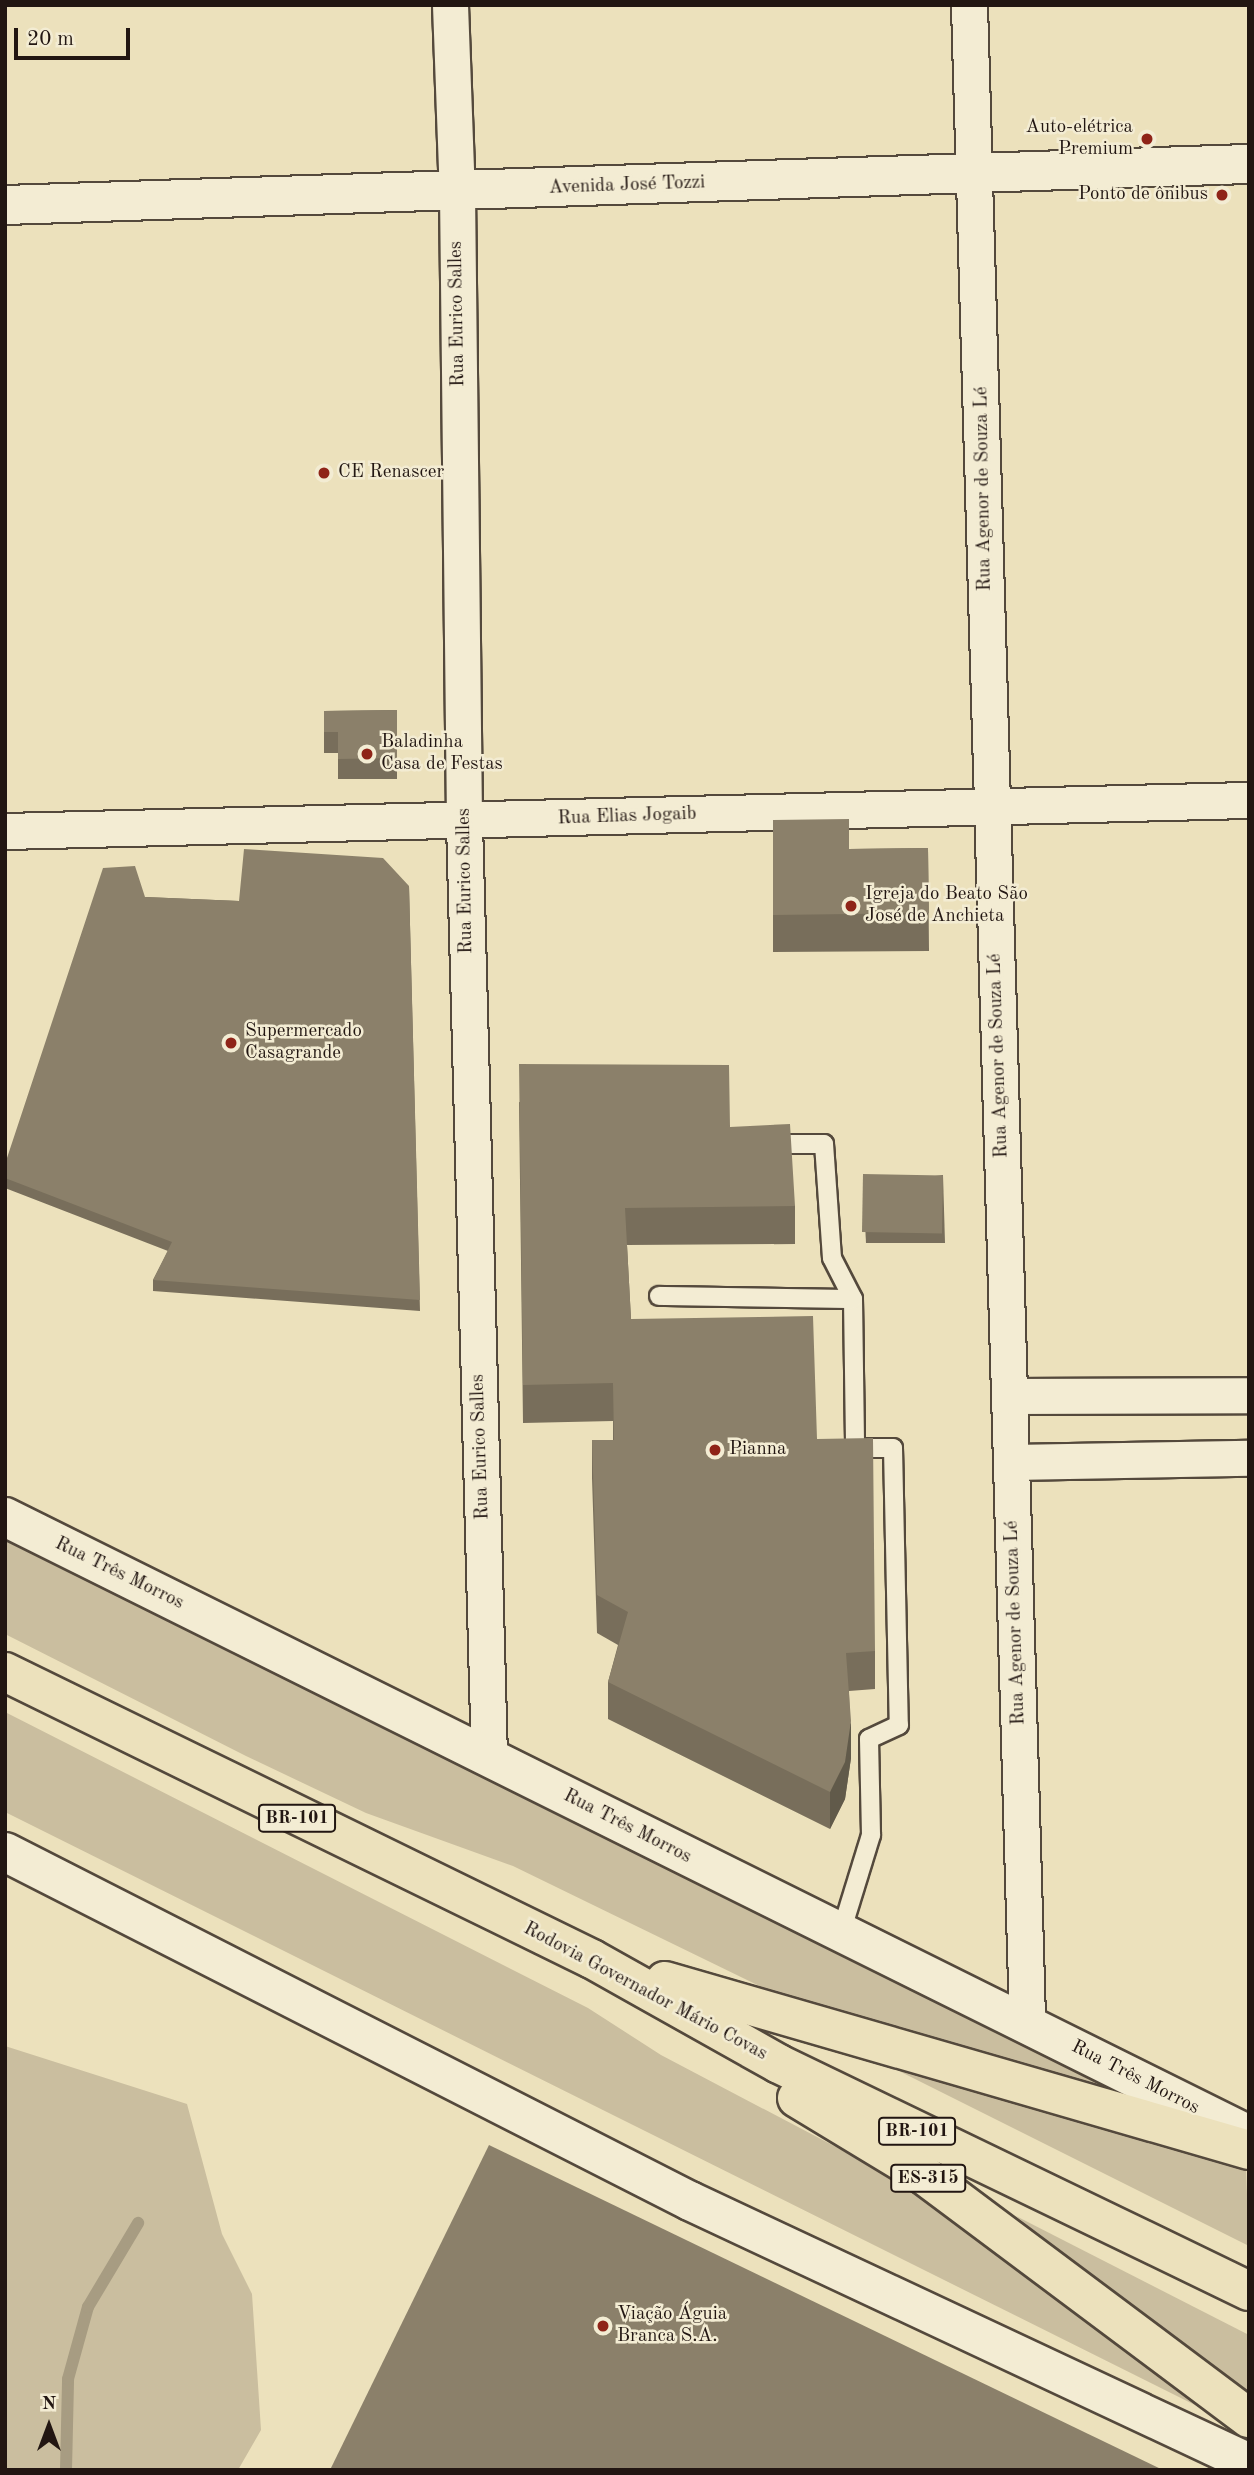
<!DOCTYPE html>
<html>
<head>
<meta charset="utf-8">
<style>
	body { margin:0 }
	#map { position:relative; width:1254px; height:2475px; overflow:hidden; background:#ece1bc; font-family:"Old Standard TT",serif }
	div>[style] { position:absolute }
	.green>* { inset:0; background:#cabe9f }
	.stream>* { height:12px; margin:-6px; padding:0 6px; transform-origin:6px; border-radius:6px; background:#a79c82 }
	.roads { filter:drop-shadow(2px 0 #54493c) drop-shadow(-2px 0 #54493c) drop-shadow(0 2px #54493c) drop-shadow(0 -2px #54493c) }
	.service>* { height:18px; margin:-9px; padding:0 9px; transform-origin:9px; border-radius:9px; background:#f3ecd3 }
	.minor>* { height:35px; margin:-17.5px; padding:0 17.5px; transform-origin:17.5px; border-radius:17.5px; background:#f3ecd3 }
	.tertiary>* { height:38px; margin:-19px; padding:0 19px; transform-origin:19px; border-radius:19px; background:#f3ecd3 }
	.secondary>* { height:38px; margin:-19px; padding:0 19px; transform-origin:19px; border-radius:19px; background:#f3ecd3 }
	.trunk>* { height:38px; margin:-19px; padding:0 19px; transform-origin:19px; border-radius:19px; background:#ece1bc }
	.wall>* { inset:0; background:#786e5b }
	.shaded-wall>* { inset:0; background:#615a4a }
	.building>* { inset:0; background:#8b806a; transform-origin:0 0 }
	.dots>* { width:19px; height:19px; translate:-50% -50%; box-sizing:border-box; border:4px solid #f3ecd3; border-radius:50% }
	span { translate:-50% -50%; white-space:nowrap; text-align:center; line-height:1.15; -webkit-text-stroke:5px #f3ecd3; paint-order:stroke }
	.shield-label span { padding:2px 5px; background:#f3ecd3; border:2px solid; border-radius:5px; -webkit-text-stroke-width:0 }
	.shield-label { font-size:18px; color:#221612; font-weight:700 }
	.poi-label { font-size:19px; color:#221612 }
	.right { translate:-100% -50%; text-align:right }
	.left { translate:0 -50%; text-align:left }
	.street-label { font-size:19px; color:#221612 }
	.frame { position:absolute; inset:0; border:7px solid #221612; pointer-events:none }
	.north { position:absolute; left:14px; top:2391px; width:70px; height:70px; -webkit-text-stroke:5px #f3ecd3; paint-order:stroke; rotate:0deg; font-size:19px; font-weight:700; line-height:28px; text-align:center; color:#221612 }
	.north::after { content:''; display:block; margin:auto; width:24px; height:32px; background:#221612; clip-path:polygon(50% 0,100% 100%,50% 72%,0 100%) }
	.scale { position:absolute; left:14px; top:28px; width:116px; height:32px; box-sizing:border-box; border:4px solid #221612; border-top:0; padding-left:9px; font-size:21px; line-height:24px; white-space:nowrap; color:#221612; -webkit-text-stroke:5px #f3ecd3; paint-order:stroke }
</style>
</head>
<body>
<div id="map">
	<div class="green">
		<i style="clip-path:polygon(5px 1534px,1147px 2103px,827px 2019px,513px 1866px,366px 1813px,246px 1756px,5px 1634px)"></i>
		<i style="clip-path:polygon(5px 1712px,588px 2008px,661px 2055px,931px 2197px,1219px 2417px,5px 1812px)"></i>
		<i style="clip-path:polygon(5px 2046px,187px 2104px,222px 2234px,252px 2294px,261px 2430px,238px 2470px,5px 2470px)"></i>
		<i style="clip-path:polygon(875px 2059px,1246px 2168px,1249px 2246px)"></i>
		<i style="clip-path:polygon(1016px 2216px,1249px 2335px,1249px 2403px,1224px 2385px)"></i>
	</div>
	<div class="stream">
		<i style="left:66px;top:2470px;width:91px;rotate:-88.7deg"></i>
		<i style="left:68px;top:2379px;width:75px;rotate:-74.5deg"></i>
		<i style="left:88px;top:2307px;width:98px;rotate:-59.2deg"></i>
	</div>
	<div class="roads">
		<div class="service">
			<i style="left:768px;top:1144px;width:56px"></i>
			<i style="left:824px;top:1144px;width:114px;rotate:86deg"></i>
			<i style="left:832px;top:1258px;width:46px;rotate:62.9deg"></i>
			<i style="left:853px;top:1299px;width:149px;rotate:89.2deg"></i>
			<i style="left:855px;top:1448px;width:38px"></i>
			<i style="left:893px;top:1448px;width:277px;rotate:88.8deg"></i>
			<i style="left:899px;top:1725px;width:33px;rotate:155deg"></i>
			<i style="left:869px;top:1739px;width:96px;rotate:88.8deg"></i>
			<i style="left:871px;top:1835px;width:106px;rotate:107.1deg"></i>
			<i style="left:659px;top:1296px;width:194px;rotate:0.9deg"></i>
		</div>
		<div class="minor">
			<i style="left:450px;top:5px;width:187px;rotate:87.9deg"></i>
			<i style="left:457px;top:192px;width:630px;rotate:89.36deg"></i>
			<i style="left:464px;top:822px;width:934px;rotate:88.47deg"></i>
			<i style="left:969px;top:5px;width:2019px;rotate:88.35deg"></i>
			<i style="left:5px;top:831px;width:1244px;rotate:-1.43deg"></i>
			<i style="left:1009px;top:1396px;width:240px;rotate:-0.2deg"></i>
			<i style="left:1012px;top:1462px;width:237px;rotate:-1deg"></i>
		</div>
		<div class="tertiary">
			<i style="left:5px;top:205px;width:1245px;rotate:-1.89deg"></i>
		</div>
		<div class="secondary">
			<i style="left:5px;top:1517px;width:1389px;rotate:26.42deg"></i>
			<i style="left:5px;top:1852px;width:769px;rotate:27deg"></i>
			<i style="left:690px;top:2201px;width:617px;rotate:25.11deg"></i>
		</div>
		<div class="trunk">
			<i style="left:5px;top:1672px;width:653px;rotate:26.06deg"></i>
			<i style="left:592px;top:1959px;width:214px;rotate:29.3deg"></i>
			<i style="left:779px;top:2064px;width:522px;rotate:25.78deg"></i>
			<i style="left:665px;top:1981px;width:608px;rotate:16.14deg"></i>
			<i style="left:797px;top:2098px;width:149px;rotate:31.2deg"></i>
			<i style="left:924px;top:2175px;width:406px;rotate:36.8deg"></i>
		</div>
	</div>
	<div class="wall">
		<i style="clip-path:polygon(397px 710px,397px 779px,338px 779px,338px 753px,324px 753px,324px 711px)"></i>
		<i style="clip-path:polygon(773px 820px,849px 849px,928px 848px,929px 951px,773px 952px)"></i>
		<i style="clip-path:polygon(409px 886px,420px 1311px,153px 1291px,153px 1280px,168px 1251px,5px 1188px,5px 1164px,145px 897px,239px 901px)"></i>
		<i style="clip-path:polygon(519px 1102px,730px 1127px,795px 1206px,795px 1244px,627px 1245px,631px 1319px,817px 1439px,875px 1651px,875px 1689px,849px 1691px,851px 1758px,845px 1799px,830px 1829px,608px 1719px,608px 1682px,618px 1645px,597px 1633px,592px 1478px,592px 1440px,613px 1440px,613px 1421px,523px 1423px)"></i>
		<i style="clip-path:polygon(943px 1175px,945px 1243px,866px 1243px,863px 1185px)"></i>
	</div>
	<div class="shaded-wall">
		<i style="clip-path:polygon(851px 1721px,851px 1758px,845px 1799px,830px 1829px,830px 1792px)"></i>
	</div>
	<div class="building">
		<i style="clip-path:polygon(397px 710px,397px 758px,338px 759px,338px 732px,324px 732px,324px 711px)"></i>
		<i style="clip-path:polygon(849px 819px,849px 849px,928px 848px,929px 913px,773px 915px,773px 820px)"></i>
		<i style="clip-path:polygon(244px 849px,383px 858px,409px 886px,420px 1300px,153px 1280px,172px 1242px,5px 1178px,5px 1164px,103px 868px,135px 866px,145px 897px,239px 901px)"></i>
		<i style="clip-path:polygon(519px 1064px,729px 1065px,730px 1127px,790px 1124px,795px 1206px,625px 1208px,631px 1319px,813px 1316px,817px 1439px,873px 1438px,875px 1651px,846px 1653px,851px 1721px,845px 1762px,830px 1792px,608px 1682px,628px 1612px,597px 1595px,592px 1440px,614px 1440px,613px 1383px,523px 1385px)"></i>
		<i style="left:863px;top:1174px;width:80px;height:58px;rotate:1deg"></i>
		<i style="clip-path:polygon(489px 2145px,1163px 2470px,330px 2470px)"></i>
	</div>
	<div class="dots">
		<i style="left:1147px;top:139px;background:#8f2418"></i>
		<i style="left:1222px;top:195px;background:#8f2418"></i>
		<i style="left:324px;top:473px;background:#8f2418"></i>
		<i style="left:367px;top:754px;background:#8f2418"></i>
		<i style="left:851px;top:906px;background:#8f2418"></i>
		<i style="left:231px;top:1043px;background:#8f2418"></i>
		<i style="left:715px;top:1450px;background:#8f2418"></i>
		<i style="left:603px;top:2326px;background:#8f2418"></i>
	</div>
	<div class="shield-label">
		<span style="left:297px;top:1818px">BR-101</span>
		<span style="left:917px;top:2131px">BR-101</span>
		<span style="left:928px;top:2178px">ES-315</span>
	</div>
	<div class="poi-label">
		<span class="right" style="left:1133px;top:139px">Auto-elétrica<br>Premium</span>
		<span class="right" style="left:1208px;top:195px">Ponto de ônibus</span>
		<span class="left" style="left:338px;top:473px">CE Renascer</span>
		<span class="left" style="left:381px;top:754px">Baladinha<br>Casa de Festas</span>
		<span class="left" style="left:865px;top:906px">Igreja do Beato São<br>José de Anchieta</span>
		<span class="left" style="left:245px;top:1043px">Supermercado<br>Casagrande</span>
		<span class="left" style="left:729px;top:1450px">Pianna</span>
		<span class="left" style="left:617px;top:2326px">Viação Águia<br>Branca S.A.</span>
	</div>
	<div class="street-label">
		<span style="left:627px;top:186px;rotate:-2deg">Avenida José Tozzi</span>
		<span style="left:458px;top:314px;rotate:-91deg">Rua Eurico Salles</span>
		<span style="left:984px;top:489px;rotate:-91deg">Rua Agenor de Souza Lé</span>
		<span style="left:627px;top:817px;rotate:-2deg">Rua Elias Jogaib</span>
		<span style="left:466px;top:881px;rotate:-91deg">Rua Eurico Salles</span>
		<span style="left:999px;top:1056px;rotate:-92deg">Rua Agenor de Souza Lé</span>
		<span style="left:481px;top:1447px;rotate:-92deg">Rua Eurico Salles</span>
		<span style="left:119px;top:1574px;rotate:26deg">Rua Três Morros</span>
		<span style="left:1016px;top:1623px;rotate:-92deg">Rua Agenor de Souza Lé</span>
		<span style="left:627px;top:1827px;rotate:27deg">Rua Três Morros</span>
		<span style="left:645px;top:1992px;rotate:28deg">Rodovia Governador Mário Covas</span>
		<span style="left:1135px;top:2078px;rotate:27deg">Rua Três Morros</span>
	</div>
	<div class="frame"></div>
	<div class="north">N</div>
	<div class="scale">20 m</div>
</div>
</body>
</html>
